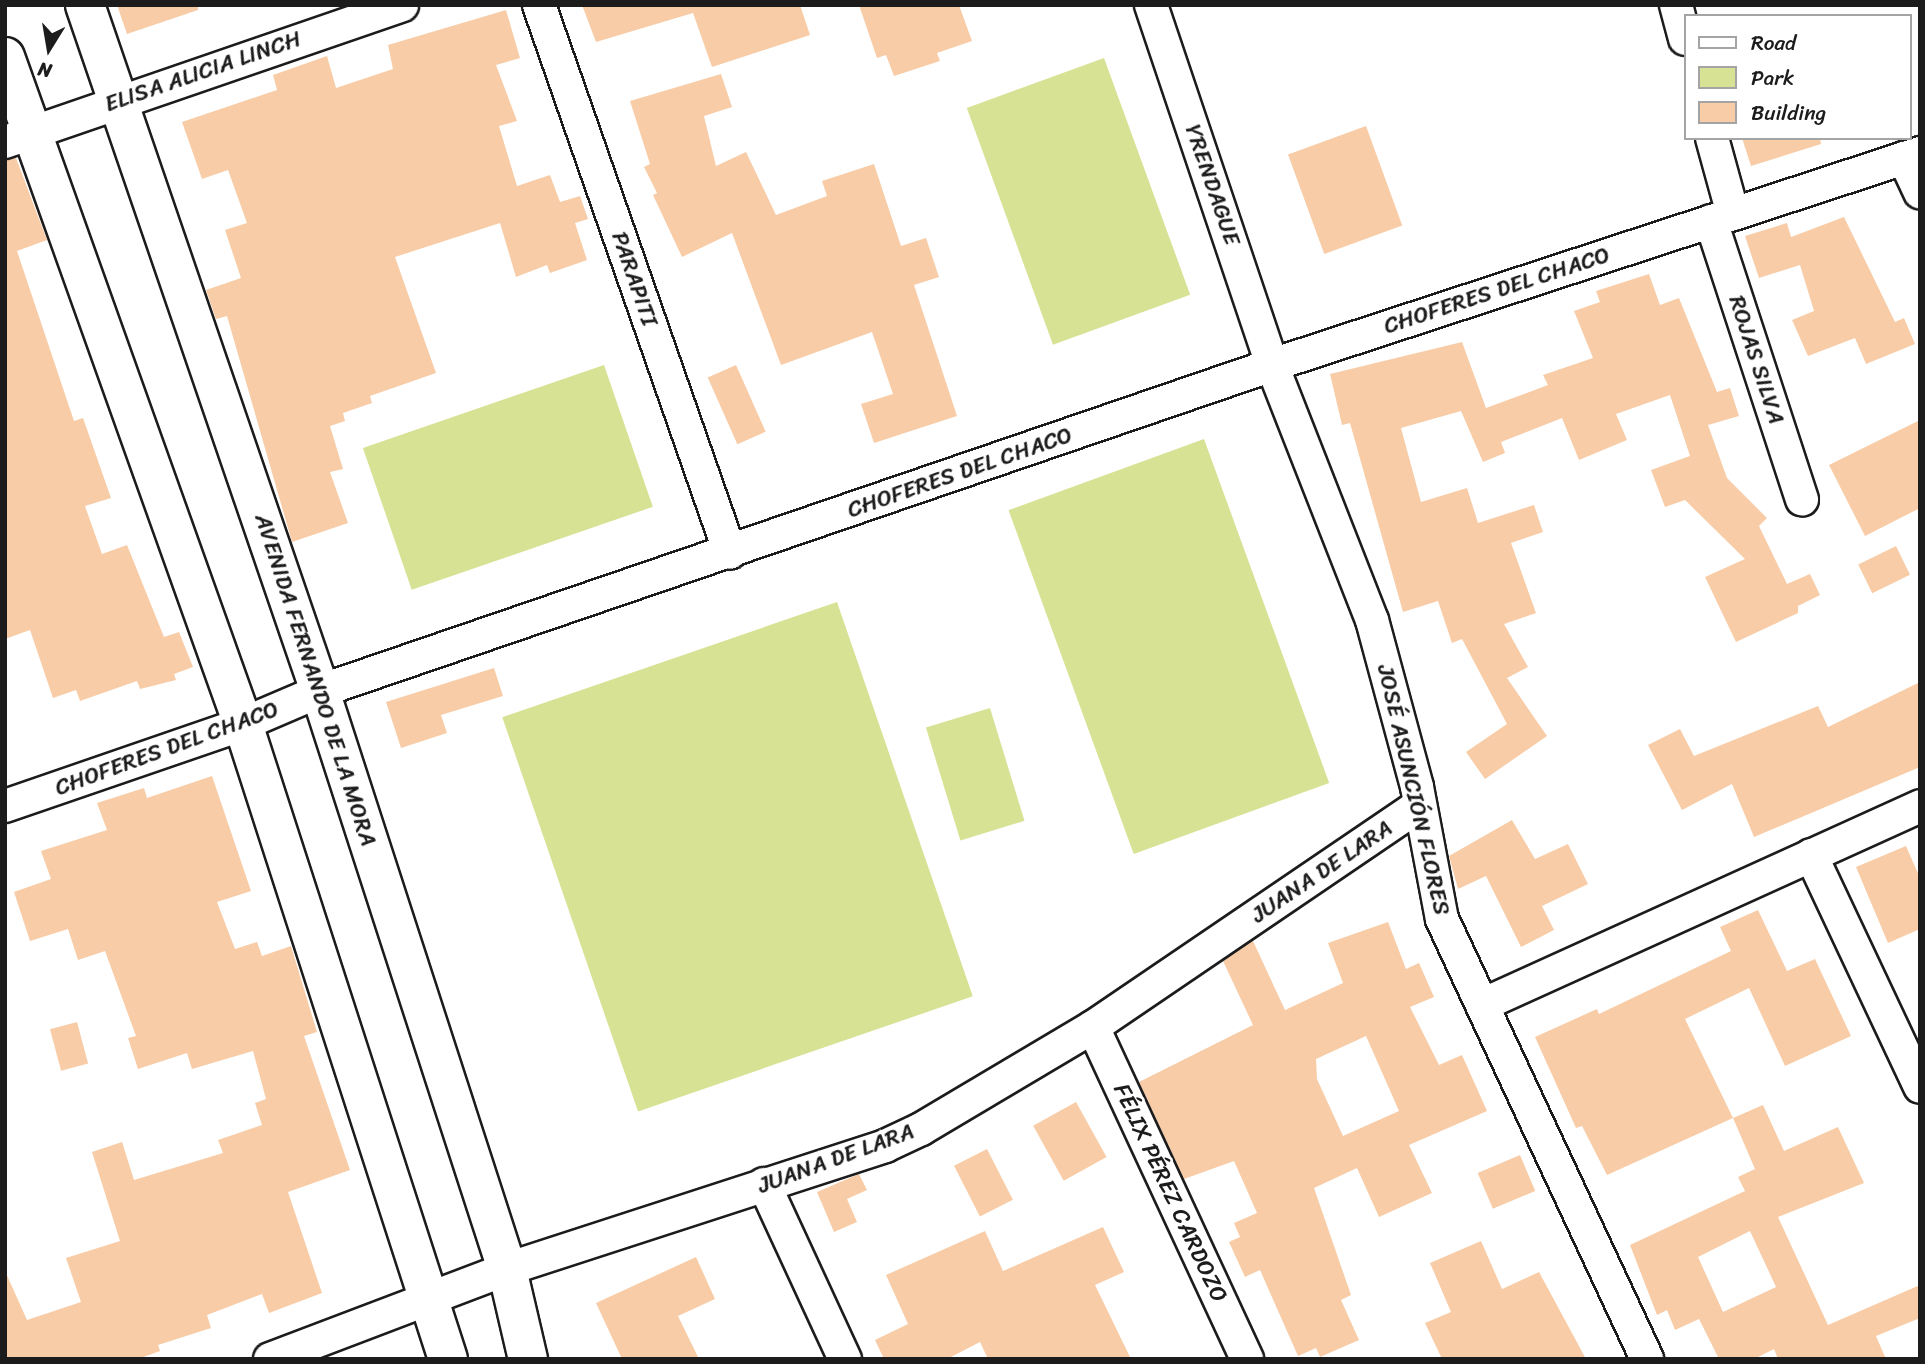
<!DOCTYPE html>
<html>
<head>
<meta charset="utf-8">
<style>
	body { margin:0 }
	#map { position:relative; width:1925px; height:1364px; overflow:hidden; background:#fff; font-family:Sriracha,sans-serif }
	div>[style] { position:absolute }
	.green>* { inset:0; background:#d7e295; transform-origin:0 0 }
	.building>* { inset:0; background:#f7cca6; transform-origin:0 0 }
	.roads { filter:drop-shadow(2px 0 #1c1c1c) drop-shadow(-2px 0 #1c1c1c) drop-shadow(0 2px #1c1c1c) drop-shadow(0 -2px #1c1c1c) }
	.street>* { height:32px; margin:-16px; padding:0 16px; transform-origin:16px; border-radius:16px; background:#fff }
	.secondary>* { height:38px; margin:-19px; padding:0 19px; transform-origin:19px; border-radius:19px; background:#fff }
	span { translate:-50% -50%; white-space:nowrap; text-align:center; line-height:1.15; -webkit-text-stroke:5px #fff; paint-order:stroke }
	.street-label { font-size:23px; color:#1c1c1c }
	.frame { position:absolute; inset:0; border:7px solid #1c1c1c; pointer-events:none }
	.legend { position:absolute; left:1684px; top:14px; width:228px; height:126px; box-sizing:border-box; background:#fff; border:2px solid #a4a4a4; margin:0; padding:9px 12px; list-style:none; font-size:21px; color:#1c1c1c }
	.legend li { display:flex; align-items:center; gap:14px; height:35px }
	.legend b { width:35px; border:2px solid #a4a4a4 }
	.north { position:absolute; left:14px; top:14px; width:70px; height:70px; -webkit-text-stroke:5px #fff; paint-order:stroke; rotate:191deg; font-size:19px; font-weight:700; line-height:28px; text-align:center; color:#1c1c1c }
	.north::after { content:''; display:block; margin:auto; width:24px; height:32px; background:#1c1c1c; clip-path:polygon(50% 0,100% 100%,50% 72%,0 100%) }
</style>
</head>
<body>
<div id="map">
	<div class="green">
		<i style="left:1104px;top:58px;width:252px;height:146px;rotate:70deg"></i>
		<i style="left:604px;top:365px;width:150px;height:255px;rotate:71deg"></i>
		<i style="left:1204px;top:439px;width:366px;height:208px;rotate:70deg"></i>
		<i style="left:837px;top:602px;width:417px;height:354px;rotate:71deg"></i>
		<i style="left:990px;top:708px;width:118px;height:67px;rotate:73deg"></i>
	</div>
	<div class="building">
		<i style="clip-path:polygon(117px 5px,198px 5px,198px 10px,127px 34px)"></i>
		<i style="clip-path:polygon(582px 5px,800px 5px,810px 35px,712px 67px,693px 13px,596px 42px)"></i>
		<i style="clip-path:polygon(859px 5px,959px 5px,972px 41px,937px 53px,940px 61px,894px 76px,886px 55px,877px 58px)"></i>
		<i style="clip-path:polygon(506px 10px,520px 58px,496px 65px,517px 121px,499px 126px,517px 186px,550px 175px,560px 202px,580px 196px,588px 219px,575px 223px,587px 260px,550px 273px,547px 265px,516px 277px,500px 223px,395px 257px,436px 373px,370px 396px,372px 403px,343px 413px,345px 421px,330px 426px,343px 469px,330px 472px,348px 523px,292px 542px,227px 316px,216px 319px,206px 290px,241px 278px,225px 230px,247px 223px,228px 170px,202px 179px,182px 122px,277px 90px,273px 75px,327px 56px,336px 88px,393px 69px,388px 45px)"></i>
		<i style="clip-path:polygon(721px 74px,732px 107px,704px 116px,716px 166px,746px 152px,776px 215px,827px 196px,822px 181px,874px 164px,901px 246px,926px 238px,939px 277px,914px 285px,957px 416px,874px 443px,861px 404px,893px 394px,872px 332px,781px 365px,732px 233px,682px 257px,653px 195px,657px 193px,644px 167px,650px 164px,630px 101px)"></i>
		<i style="left:1366px;top:126px;width:106px;height:83px;rotate:70deg"></i>
		<i style="clip-path:polygon(1742px 138px,1820px 138px,1821px 144px,1751px 166px)"></i>
		<i style="clip-path:polygon(16px 158px,47px 240px,17px 251px,74px 421px,83px 418px,111px 498px,85px 506px,102px 554px,127px 545px,164px 637px,179px 632px,193px 667px,174px 674px,176px 680px,140px 689px,137px 681px,80px 701px,76px 690px,53px 698px,30px 630px,5px 639px,5px 160px)"></i>
		<i style="clip-path:polygon(1844px 217px,1895px 322px,1904px 318px,1915px 344px,1866px 364px,1855px 338px,1808px 356px,1792px 320px,1814px 311px,1800px 265px,1759px 278px,1745px 236px,1787px 223px,1791px 237px)"></i>
		<i style="clip-path:polygon(1649px 274px,1660px 305px,1679px 298px,1717px 392px,1730px 388px,1739px 416px,1708px 425px,1727px 478px,1767px 518px,1759px 526px,1787px 584px,1810px 574px,1820px 595px,1798px 606px,1798px 613px,1736px 642px,1705px 577px,1745px 559px,1685px 500px,1665px 507px,1651px 470px,1690px 456px,1670px 395px,1616px 414px,1627px 440px,1579px 460px,1562px 418px,1501px 442px,1505px 453px,1483px 462px,1461px 411px,1401px 428px,1421px 502px,1467px 488px,1478px 523px,1534px 505px,1543px 532px,1511px 543px,1536px 613px,1504px 624px,1528px 667px,1507px 678px,1547px 736px,1485px 779px,1466px 752px,1507px 724px,1462px 639px,1452px 643px,1438px 601px,1403px 612px,1350px 423px,1342px 425px,1330px 374px,1462px 342px,1486px 408px,1548px 385px,1543px 375px,1593px 358px,1574px 311px,1600px 302px,1596px 291px)"></i>
		<i style="left:736px;top:365px;width:73px;height:31px;rotate:66deg"></i>
		<i style="clip-path:polygon(1920px 420px,1920px 508px,1865px 536px,1829px 465px)"></i>
		<i style="left:1896px;top:546px;width:32px;height:42px;rotate:64deg"></i>
		<i style="clip-path:polygon(494px 668px,503px 696px,441px 715px,447px 733px,401px 748px,386px 702px)"></i>
		<i style="clip-path:polygon(1920px 682px,1920px 767px,1754px 837px,1732px 784px,1682px 810px,1648px 745px,1680px 729px,1694px 756px,1818px 706px,1828px 727px)"></i>
		<i style="clip-path:polygon(212px 776px,251px 891px,217px 902px,235px 949px,257px 942px,262px 956px,291px 946px,317px 1032px,304px 1036px,350px 1170px,288px 1192px,322px 1293px,269px 1313px,262px 1294px,207px 1315px,211px 1328px,158px 1345px,160px 1351px,138px 1359px,5px 1359px,5px 1271px,27px 1320px,81px 1302px,66px 1258px,120px 1241px,92px 1152px,122px 1142px,134px 1180px,223px 1153px,218px 1140px,262px 1125px,255px 1103px,266px 1099px,253px 1051px,192px 1069px,187px 1053px,138px 1069px,128px 1038px,136px 1036px,105px 951px,78px 960px,68px 929px,30px 941px,14px 892px,51px 879px,41px 851px,107px 830px,97px 803px,144px 788px,147px 798px)"></i>
		<i style="clip-path:polygon(1512px 820px,1535px 859px,1568px 844px,1588px 884px,1542px 906px,1554px 930px,1521px 947px,1486px 876px,1458px 889px,1449px 856px)"></i>
		<i style="clip-path:polygon(1906px 846px,1920px 878px,1920px 929px,1888px 943px,1856px 867px)"></i>
		<i style="clip-path:polygon(1758px 910px,1787px 971px,1815px 959px,1851px 1036px,1785px 1066px,1749px 988px,1685px 1019px,1733px 1118px,1607px 1175px,1582px 1126px,1576px 1128px,1535px 1037px,1597px 1009px,1599px 1014px,1731px 951px,1720px 927px)"></i>
		<i style="clip-path:polygon(evenodd,1388px 922px,1406px 969px,1419px 963px,1434px 997px,1410px 1007px,1439px 1065px,1462px 1055px,1487px 1111px,1409px 1145px,1432px 1193px,1379px 1217px,1357px 1168px,1314px 1188px,1351px 1295px,1341px 1300px,1359px 1340px,1320px 1357px,1316px 1348px,1298px 1356px,1260px 1270px,1245px 1277px,1229px 1242px,1240px 1237px,1234px 1223px,1257px 1213px,1234px 1161px,1184px 1179px,1139px 1082px,1253px 1025px,1223px 961px,1253px 941px,1285px 1010px,1343px 983px,1328px 943px,1388px 922px,1366px 1036px,1399px 1111px,1343px 1136px,1317px 1079px,1316px 1059px,1366px 1036px)"></i>
		<i style="left:77px;top:1022px;width:43px;height:28px;rotate:75deg"></i>
		<i style="left:1076px;top:1102px;width:63px;height:49px;rotate:61deg"></i>
		<i style="clip-path:polygon(evenodd,1763px 1105px,1784px 1151px,1838px 1127px,1864px 1183px,1778px 1217px,1828px 1325px,1920px 1285px,1920px 1318px,1876px 1336px,1886px 1359px,1778px 1359px,1774px 1349px,1754px 1359px,1719px 1359px,1699px 1319px,1675px 1330px,1667px 1310px,1657px 1315px,1630px 1245px,1745px 1191px,1738px 1177px,1755px 1169px,1733px 1118px,1763px 1105px,1750px 1231px,1776px 1287px,1723px 1312px,1698px 1257px,1750px 1231px)"></i>
		<i style="left:987px;top:1149px;width:57px;height:37px;rotate:63deg"></i>
		<i style="left:1520px;top:1155px;width:39px;height:46px;rotate:67deg"></i>
		<i style="clip-path:polygon(859px 1174px,867px 1190px,847px 1199px,857px 1222px,834px 1232px,817px 1192px)"></i>
		<i style="clip-path:polygon(1103px 1227px,1124px 1272px,1095px 1285px,1131px 1359px,988px 1359px,980px 1342px,947px 1359px,884px 1359px,875px 1340px,908px 1324px,886px 1275px,985px 1231px,1003px 1271px)"></i>
		<i style="clip-path:polygon(1481px 1241px,1502px 1289px,1539px 1272px,1586px 1359px,1442px 1359px,1425px 1323px,1451px 1312px,1430px 1263px)"></i>
		<i style="clip-path:polygon(696px 1257px,715px 1299px,678px 1316px,699px 1359px,622px 1359px,596px 1303px)"></i>
	</div>
	<div class="roads">
		<div class="street">
			<i style="left:539px;top:5px;width:580px;rotate:70.78deg"></i>
			<i style="left:1151px;top:5px;width:380px;rotate:71.4deg"></i>
			<i style="left:1272px;top:365px;width:274px;rotate:68.6deg"></i>
			<i style="left:1372px;top:620px;width:173px;rotate:74.9deg"></i>
			<i style="left:1417px;top:787px;width:134px;rotate:79.3deg"></i>
			<i style="left:1442px;top:919px;width:485px;rotate:65deg"></i>
			<i style="left:1676px;top:5px;width:35px;rotate:75deg"></i>
			<i style="left:1712px;top:138px;width:79px;rotate:74.6deg"></i>
			<i style="left:5px;top:142px;width:420px;rotate:-19deg"></i>
			<i style="left:1904px;top:158px;width:38px;rotate:65deg"></i>
			<i style="left:1711px;top:221px;width:293px;rotate:71.9deg"></i>
			<i style="left:5px;top:806px;width:252px;rotate:-19deg"></i>
			<i style="left:243px;top:724px;width:84px;rotate:-23.2deg"></i>
			<i style="left:320px;top:691px;width:1006px;rotate:-18.9deg"></i>
			<i style="left:1272px;top:365px;width:682px;rotate:-18.12deg"></i>
			<i style="left:1811px;top:855px;width:256px;rotate:64.8deg"></i>
			<i style="left:1482px;top:1005px;width:481px;rotate:-24.4deg"></i>
			<i style="left:1093px;top:1027px;width:366px;rotate:65.1deg"></i>
			<i style="left:764px;top:1184px;width:193px;rotate:65.2deg"></i>
			<i style="left:270px;top:1359px;width:254px;rotate:-20.8deg"></i>
			<i style="left:507px;top:1269px;width:398px;rotate:-18deg"></i>
			<i style="left:885px;top:1146px;width:40px;rotate:-25deg"></i>
			<i style="left:921px;top:1129px;width:200px;rotate:-30.7deg"></i>
			<i style="left:1093px;top:1027px;width:395px;rotate:-34.2deg"></i>
		</div>
		<div class="secondary">
			<i style="left:85px;top:5px;width:725px;rotate:71.09deg"></i>
			<i style="left:320px;top:691px;width:607px;rotate:72.07deg"></i>
			<i style="left:507px;top:1269px;width:92px;rotate:76.9deg"></i>
			<i style="left:5px;top:57px;width:708px;rotate:70.36deg"></i>
			<i style="left:243px;top:724px;width:667px;rotate:72.11deg"></i>
		</div>
	</div>
	<div class="street-label">
		<span style="left:203px;top:72px;rotate:-19deg">ELISA ALICIA LINCH</span>
		<span style="left:1212px;top:185px;rotate:71deg">YRENDAGUE</span>
		<span style="left:634px;top:279px;rotate:71deg">PARAPITI</span>
		<span style="left:1497px;top:291px;rotate:-18deg">CHOFERES DEL CHACO</span>
		<span style="left:1756px;top:360px;rotate:72deg">ROJAS SILVA</span>
		<span style="left:960px;top:473px;rotate:-19deg">CHOFERES DEL CHACO</span>
		<span style="left:315px;top:680px;rotate:72deg">AVENIDA FERNANDO DE LA MORA</span>
		<span style="left:167px;top:749px;rotate:-20deg">CHOFERES DEL CHACO</span>
		<span style="left:1413px;top:790px;rotate:77deg">JOSÉ ASUNCIÓN FLORES</span>
		<span style="left:1322px;top:872px;rotate:-34deg">JUANA DE LARA</span>
		<span style="left:836px;top:1159px;rotate:-20deg">JUANA DE LARA</span>
		<span style="left:1170px;top:1193px;rotate:65deg">FÉLIX PÉREZ CARDOZO</span>
	</div>
	<div class="frame"></div>
	<ul class="legend">
	<li><b style="height:9px;background:#fff"></b>Road</li>
	<li><b style="height:19px;background:#d7e295"></b>Park</li>
	<li><b style="height:19px;background:#f7cca6"></b>Building</li>
	</ul>
	<div class="north">N</div>
</div>
</body>
</html>
